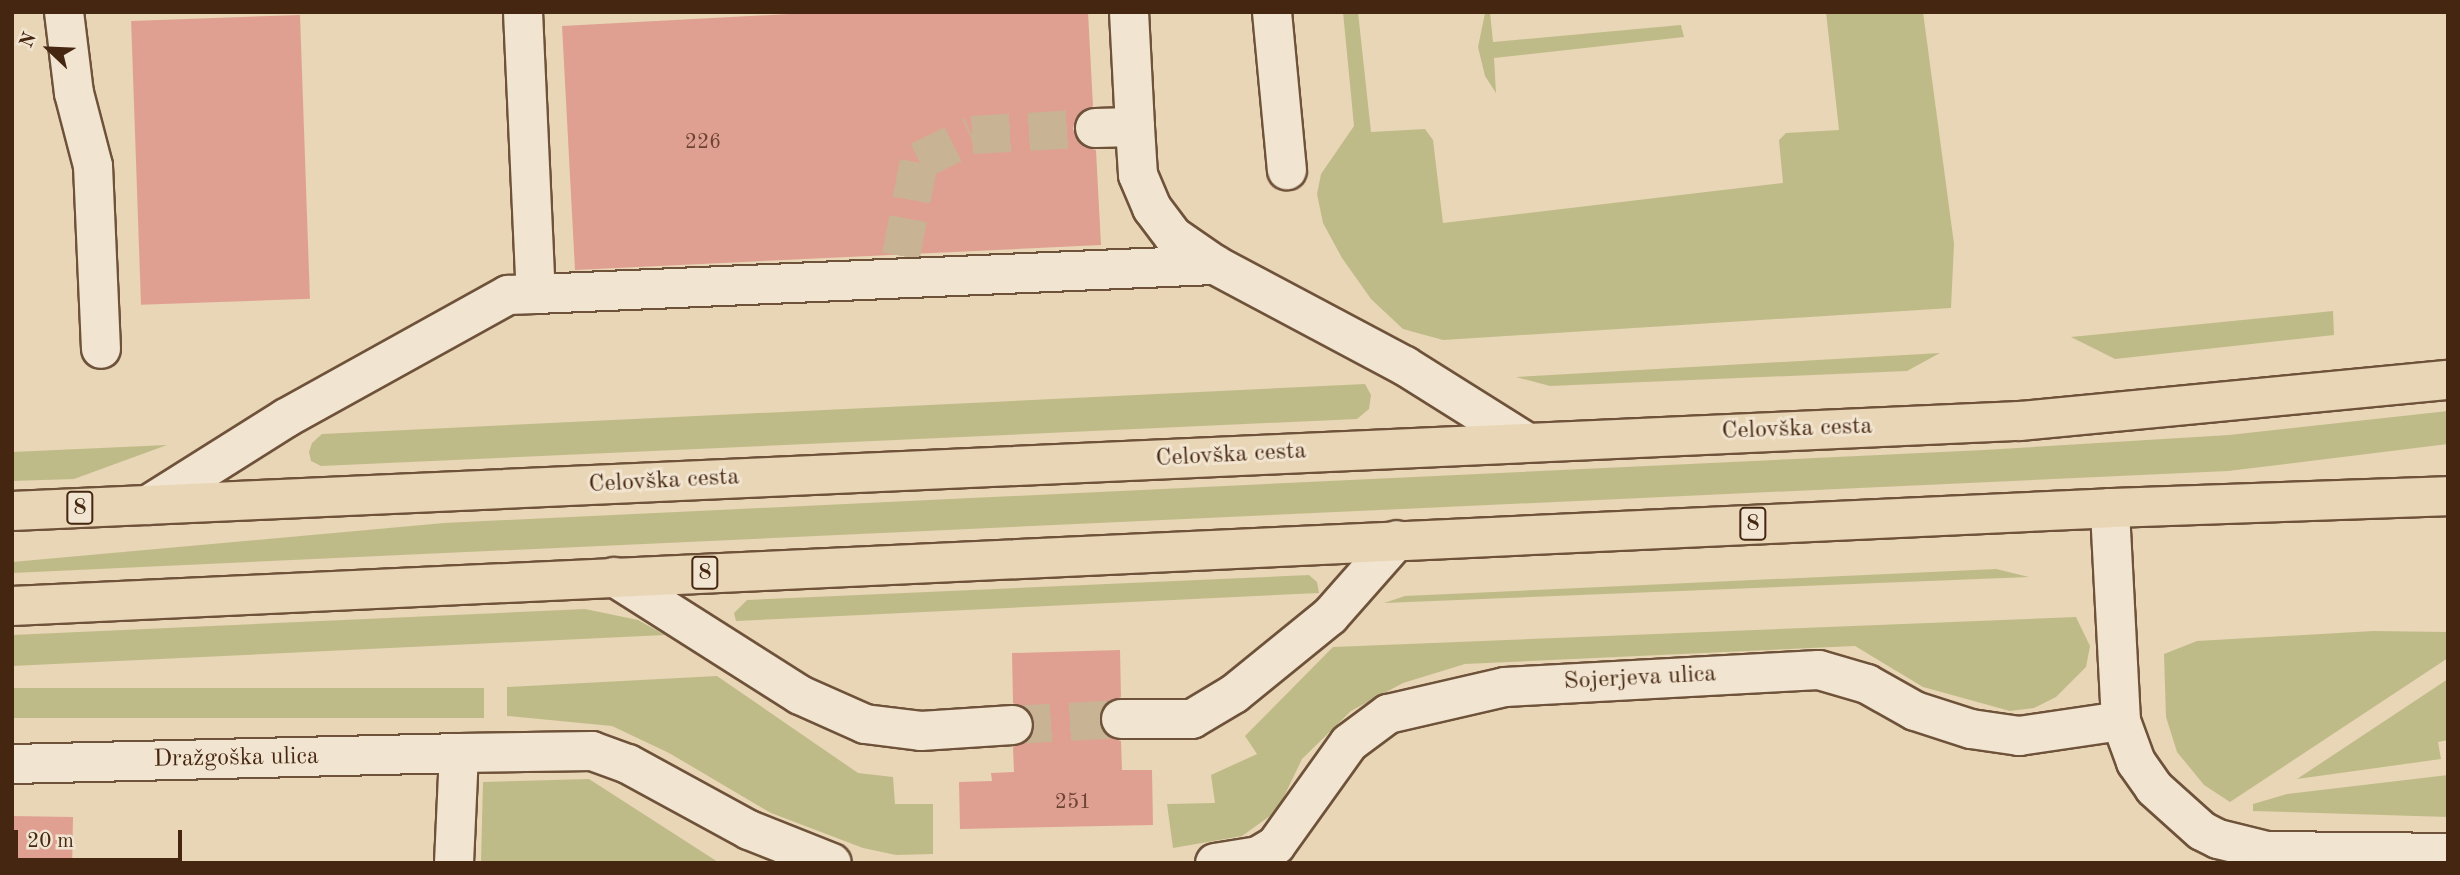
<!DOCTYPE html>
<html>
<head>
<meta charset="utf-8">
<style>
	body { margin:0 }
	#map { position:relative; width:2460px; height:875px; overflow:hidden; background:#e9d6b6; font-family:"Old Standard TT",serif }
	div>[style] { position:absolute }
	.green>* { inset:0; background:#bfbb88; transform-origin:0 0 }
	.building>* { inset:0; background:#dfa092; transform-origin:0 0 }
	.minor-tunnel>* { height:38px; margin-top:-19px; transform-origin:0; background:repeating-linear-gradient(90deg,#c8b395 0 38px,transparent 0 57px) }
	.roads { filter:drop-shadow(2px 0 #6e523a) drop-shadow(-2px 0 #6e523a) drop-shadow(0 2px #6e523a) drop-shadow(0 -2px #6e523a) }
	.minor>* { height:38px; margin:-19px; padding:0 19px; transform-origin:19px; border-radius:19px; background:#f1e4d0 }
	.major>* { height:38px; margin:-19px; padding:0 19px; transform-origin:19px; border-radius:19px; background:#e9d6b6 }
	span { translate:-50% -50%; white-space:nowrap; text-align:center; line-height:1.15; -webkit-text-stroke:6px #f1e4d0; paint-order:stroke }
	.number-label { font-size:21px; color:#6c4430 }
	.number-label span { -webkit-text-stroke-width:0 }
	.shield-label span { padding:2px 5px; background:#f1e4d0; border:2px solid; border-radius:5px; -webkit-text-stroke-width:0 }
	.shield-label { font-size:23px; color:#452610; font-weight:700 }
	.street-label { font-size:24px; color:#452610 }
	.frame { position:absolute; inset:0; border:14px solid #452610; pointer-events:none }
	.north { position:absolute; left:14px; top:14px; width:70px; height:70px; -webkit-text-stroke:5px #f1e4d0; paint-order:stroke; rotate:293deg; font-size:19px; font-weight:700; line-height:28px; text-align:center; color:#452610 }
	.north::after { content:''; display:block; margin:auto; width:24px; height:32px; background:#452610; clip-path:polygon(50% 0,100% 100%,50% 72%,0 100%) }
	.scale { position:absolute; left:14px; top:830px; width:168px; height:32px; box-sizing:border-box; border:4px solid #452610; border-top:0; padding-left:9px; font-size:21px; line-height:24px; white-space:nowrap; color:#452610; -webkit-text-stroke:5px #f1e4d0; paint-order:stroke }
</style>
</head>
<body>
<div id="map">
	<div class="green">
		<i style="clip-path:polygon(1343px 12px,1358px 12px,1371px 132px,1425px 129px,1433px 140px,1443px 223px,1783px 183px,1779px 140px,1786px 133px,1839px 130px,1826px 12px,1923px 12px,1954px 244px,1951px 308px,1443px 340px,1403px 329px,1371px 299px,1342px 258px,1323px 223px,1317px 194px,1321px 174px,1354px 126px)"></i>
		<i style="clip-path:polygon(1490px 12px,1493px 42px,1681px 25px,1684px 37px,1494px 58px,1496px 93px,1485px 76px,1478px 47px,1485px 13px)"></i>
		<i style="clip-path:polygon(2333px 311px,2334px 335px,2115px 359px,2071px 337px)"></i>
		<i style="clip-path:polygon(1940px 353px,1907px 371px,1550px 386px,1516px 377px)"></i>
		<i style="clip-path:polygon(1365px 384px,1371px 395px,1369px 409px,1357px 419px,321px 466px,311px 461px,309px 452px,312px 443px,322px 434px)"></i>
		<i style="clip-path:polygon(2448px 411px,2448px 444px,2228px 471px,12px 573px,12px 562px,444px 523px,1984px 450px,2229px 435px)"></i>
		<i style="clip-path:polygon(167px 445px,74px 479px,12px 481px,12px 452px)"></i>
		<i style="clip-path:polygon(1996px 569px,2029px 577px,1384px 603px,1405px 596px)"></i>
		<i style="clip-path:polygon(1309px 575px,1317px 582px,1319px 593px,736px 621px,734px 613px,747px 600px)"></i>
		<i style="clip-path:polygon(585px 609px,638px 620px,665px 635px,12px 666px,12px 635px)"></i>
		<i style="clip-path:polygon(2076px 617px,2090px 646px,2086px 667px,2056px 697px,2034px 708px,2010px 711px,1923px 687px,1855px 646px,1465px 664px,1403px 683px,1351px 711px,1302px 759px,1277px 811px,1242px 836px,1173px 848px,1167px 804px,1215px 803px,1211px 775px,1257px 754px,1245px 736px,1333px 647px)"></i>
		<i style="clip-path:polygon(2373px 631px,2448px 632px,2448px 658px,2230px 802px,2204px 785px,2177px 752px,2166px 717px,2164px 654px,2197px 641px)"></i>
		<i style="clip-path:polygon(717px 676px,858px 773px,893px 777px,895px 804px,933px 804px,933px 854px,896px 855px,863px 848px,771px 813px,669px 753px,612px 726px,507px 716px,507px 687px)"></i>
		<i style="clip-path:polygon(2448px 679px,2448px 740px,2438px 742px,2441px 759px,2297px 779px)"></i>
		<i style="left:484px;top:688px;width:30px;height:473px;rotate:90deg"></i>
		<i style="clip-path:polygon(2448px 775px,2448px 817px,2253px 811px,2253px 804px,2287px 794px)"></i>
		<i style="clip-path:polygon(589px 779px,718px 862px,718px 863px,481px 863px,483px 782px)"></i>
	</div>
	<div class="building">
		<i style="clip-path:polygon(826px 12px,1088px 12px,1093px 106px,1076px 117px,1073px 129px,1084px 147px,1096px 150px,1101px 245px,575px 270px,562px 26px)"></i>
		<i style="left:300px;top:15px;width:284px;height:169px;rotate:88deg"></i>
		<i style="clip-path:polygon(1120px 650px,1121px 697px,1102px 708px,1099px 720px,1110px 738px,1121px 741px,1122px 770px,1152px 770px,1153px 825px,960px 829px,959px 782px,992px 781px,991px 773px,1014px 772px,1013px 747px,1033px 734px,1032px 713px,1013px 703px,1012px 653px)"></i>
		<i style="left:12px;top:816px;width:61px;height:47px;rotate:1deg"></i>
	</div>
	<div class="minor-tunnel">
		<i style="left:901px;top:256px;width:97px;rotate:-79.3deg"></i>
		<i style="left:919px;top:161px;width:59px;rotate:-26.1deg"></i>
		<i style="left:972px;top:135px;width:123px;rotate:-3.3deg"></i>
		<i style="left:1013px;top:725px;width:108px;rotate:-3.2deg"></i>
	</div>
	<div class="roads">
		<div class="minor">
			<i style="left:64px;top:12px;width:82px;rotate:83deg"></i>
			<i style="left:74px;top:93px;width:75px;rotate:75.4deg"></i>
			<i style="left:93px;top:166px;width:183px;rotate:87.5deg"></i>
			<i style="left:523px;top:12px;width:282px;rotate:87.4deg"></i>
			<i style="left:1129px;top:12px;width:115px;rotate:87deg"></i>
			<i style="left:1272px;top:12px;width:159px;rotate:84.6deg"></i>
			<i style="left:1095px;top:128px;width:40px;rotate:-1.4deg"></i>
			<i style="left:1135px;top:127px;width:48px;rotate:86.4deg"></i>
			<i style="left:1138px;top:175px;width:36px;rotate:67deg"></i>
			<i style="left:1152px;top:208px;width:35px;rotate:53deg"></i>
			<i style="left:1173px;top:236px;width:51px;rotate:34.6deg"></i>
			<i style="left:148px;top:505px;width:163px;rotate:-32.2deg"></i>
			<i style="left:286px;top:418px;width:254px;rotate:-29deg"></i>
			<i style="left:508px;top:295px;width:28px;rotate:-2deg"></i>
			<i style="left:536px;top:294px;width:680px;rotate:-2.45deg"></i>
			<i style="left:1215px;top:265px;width:215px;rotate:28deg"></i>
			<i style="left:1405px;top:366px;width:143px;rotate:32.1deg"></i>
			<i style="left:614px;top:577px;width:220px;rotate:32.4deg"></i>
			<i style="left:800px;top:695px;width:71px;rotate:24deg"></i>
			<i style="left:865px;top:724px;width:56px;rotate:7.1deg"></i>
			<i style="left:921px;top:731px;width:92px;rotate:-3.7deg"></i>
			<i style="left:1121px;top:719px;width:71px"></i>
			<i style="left:1192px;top:719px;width:49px;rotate:-30.8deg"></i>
			<i style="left:1234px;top:694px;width:124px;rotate:-39.1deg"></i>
			<i style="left:1330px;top:616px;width:101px;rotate:-48.6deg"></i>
			<i style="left:2121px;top:721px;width:44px;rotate:69.9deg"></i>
			<i style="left:2136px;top:762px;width:32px;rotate:55deg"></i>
			<i style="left:2154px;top:788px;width:64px;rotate:41.9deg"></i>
			<i style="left:2202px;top:831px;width:18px;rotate:27deg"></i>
			<i style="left:2218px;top:839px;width:50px;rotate:13.8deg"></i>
			<i style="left:2267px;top:851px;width:181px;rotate:0.6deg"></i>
			<i style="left:12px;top:764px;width:447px;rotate:-1.4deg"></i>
			<i style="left:454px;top:863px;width:110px;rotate:-87.4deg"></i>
			<i style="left:459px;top:753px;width:133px;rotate:-0.9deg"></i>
			<i style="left:592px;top:751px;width:38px;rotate:20deg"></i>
			<i style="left:628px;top:764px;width:138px;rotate:28.6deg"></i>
			<i style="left:749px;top:830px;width:89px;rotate:21.7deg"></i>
			<i style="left:1215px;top:863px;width:44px;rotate:-9.2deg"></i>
			<i style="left:1258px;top:856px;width:21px;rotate:-31deg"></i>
			<i style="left:1276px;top:845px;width:125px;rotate:-54.4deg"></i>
			<i style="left:1349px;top:743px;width:49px;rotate:-36.6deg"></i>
			<i style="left:1388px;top:714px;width:120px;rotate:-13deg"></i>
			<i style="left:1505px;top:687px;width:314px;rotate:-3.1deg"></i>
			<i style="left:1819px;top:670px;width:50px;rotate:16.3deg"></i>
			<i style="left:1867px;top:684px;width:55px;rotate:29.4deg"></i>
			<i style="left:1915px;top:711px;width:59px;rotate:17.8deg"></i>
			<i style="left:1971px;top:729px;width:49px;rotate:8.3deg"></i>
			<i style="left:2019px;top:736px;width:103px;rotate:-8.4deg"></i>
			<i style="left:2121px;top:721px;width:213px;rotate:-93deg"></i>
		</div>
		<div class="major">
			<i style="left:12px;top:511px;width:2010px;rotate:-2.57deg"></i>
			<i style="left:2020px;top:421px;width:430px;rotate:-5.5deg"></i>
			<i style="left:12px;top:606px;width:2100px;rotate:-2.67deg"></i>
			<i style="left:2110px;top:508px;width:338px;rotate:-2deg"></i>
		</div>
	</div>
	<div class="number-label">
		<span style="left:703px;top:143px">226</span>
		<span style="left:1073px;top:803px">251</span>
	</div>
	<div class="shield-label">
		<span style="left:80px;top:508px">8</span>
		<span style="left:1753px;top:524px">8</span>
		<span style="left:705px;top:573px">8</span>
	</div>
	<div class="street-label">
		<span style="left:1797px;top:430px;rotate:-2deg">Celovška cesta</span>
		<span style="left:1231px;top:456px;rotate:-3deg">Celovška cesta</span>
		<span style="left:664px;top:482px;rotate:-3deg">Celovška cesta</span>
		<span style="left:1640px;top:679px;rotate:-3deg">Sojerjeva ulica</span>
		<span style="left:236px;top:759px;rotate:-1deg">Dražgoška ulica</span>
	</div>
	<div class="frame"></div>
	<div class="north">N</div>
	<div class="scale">20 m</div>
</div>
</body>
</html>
